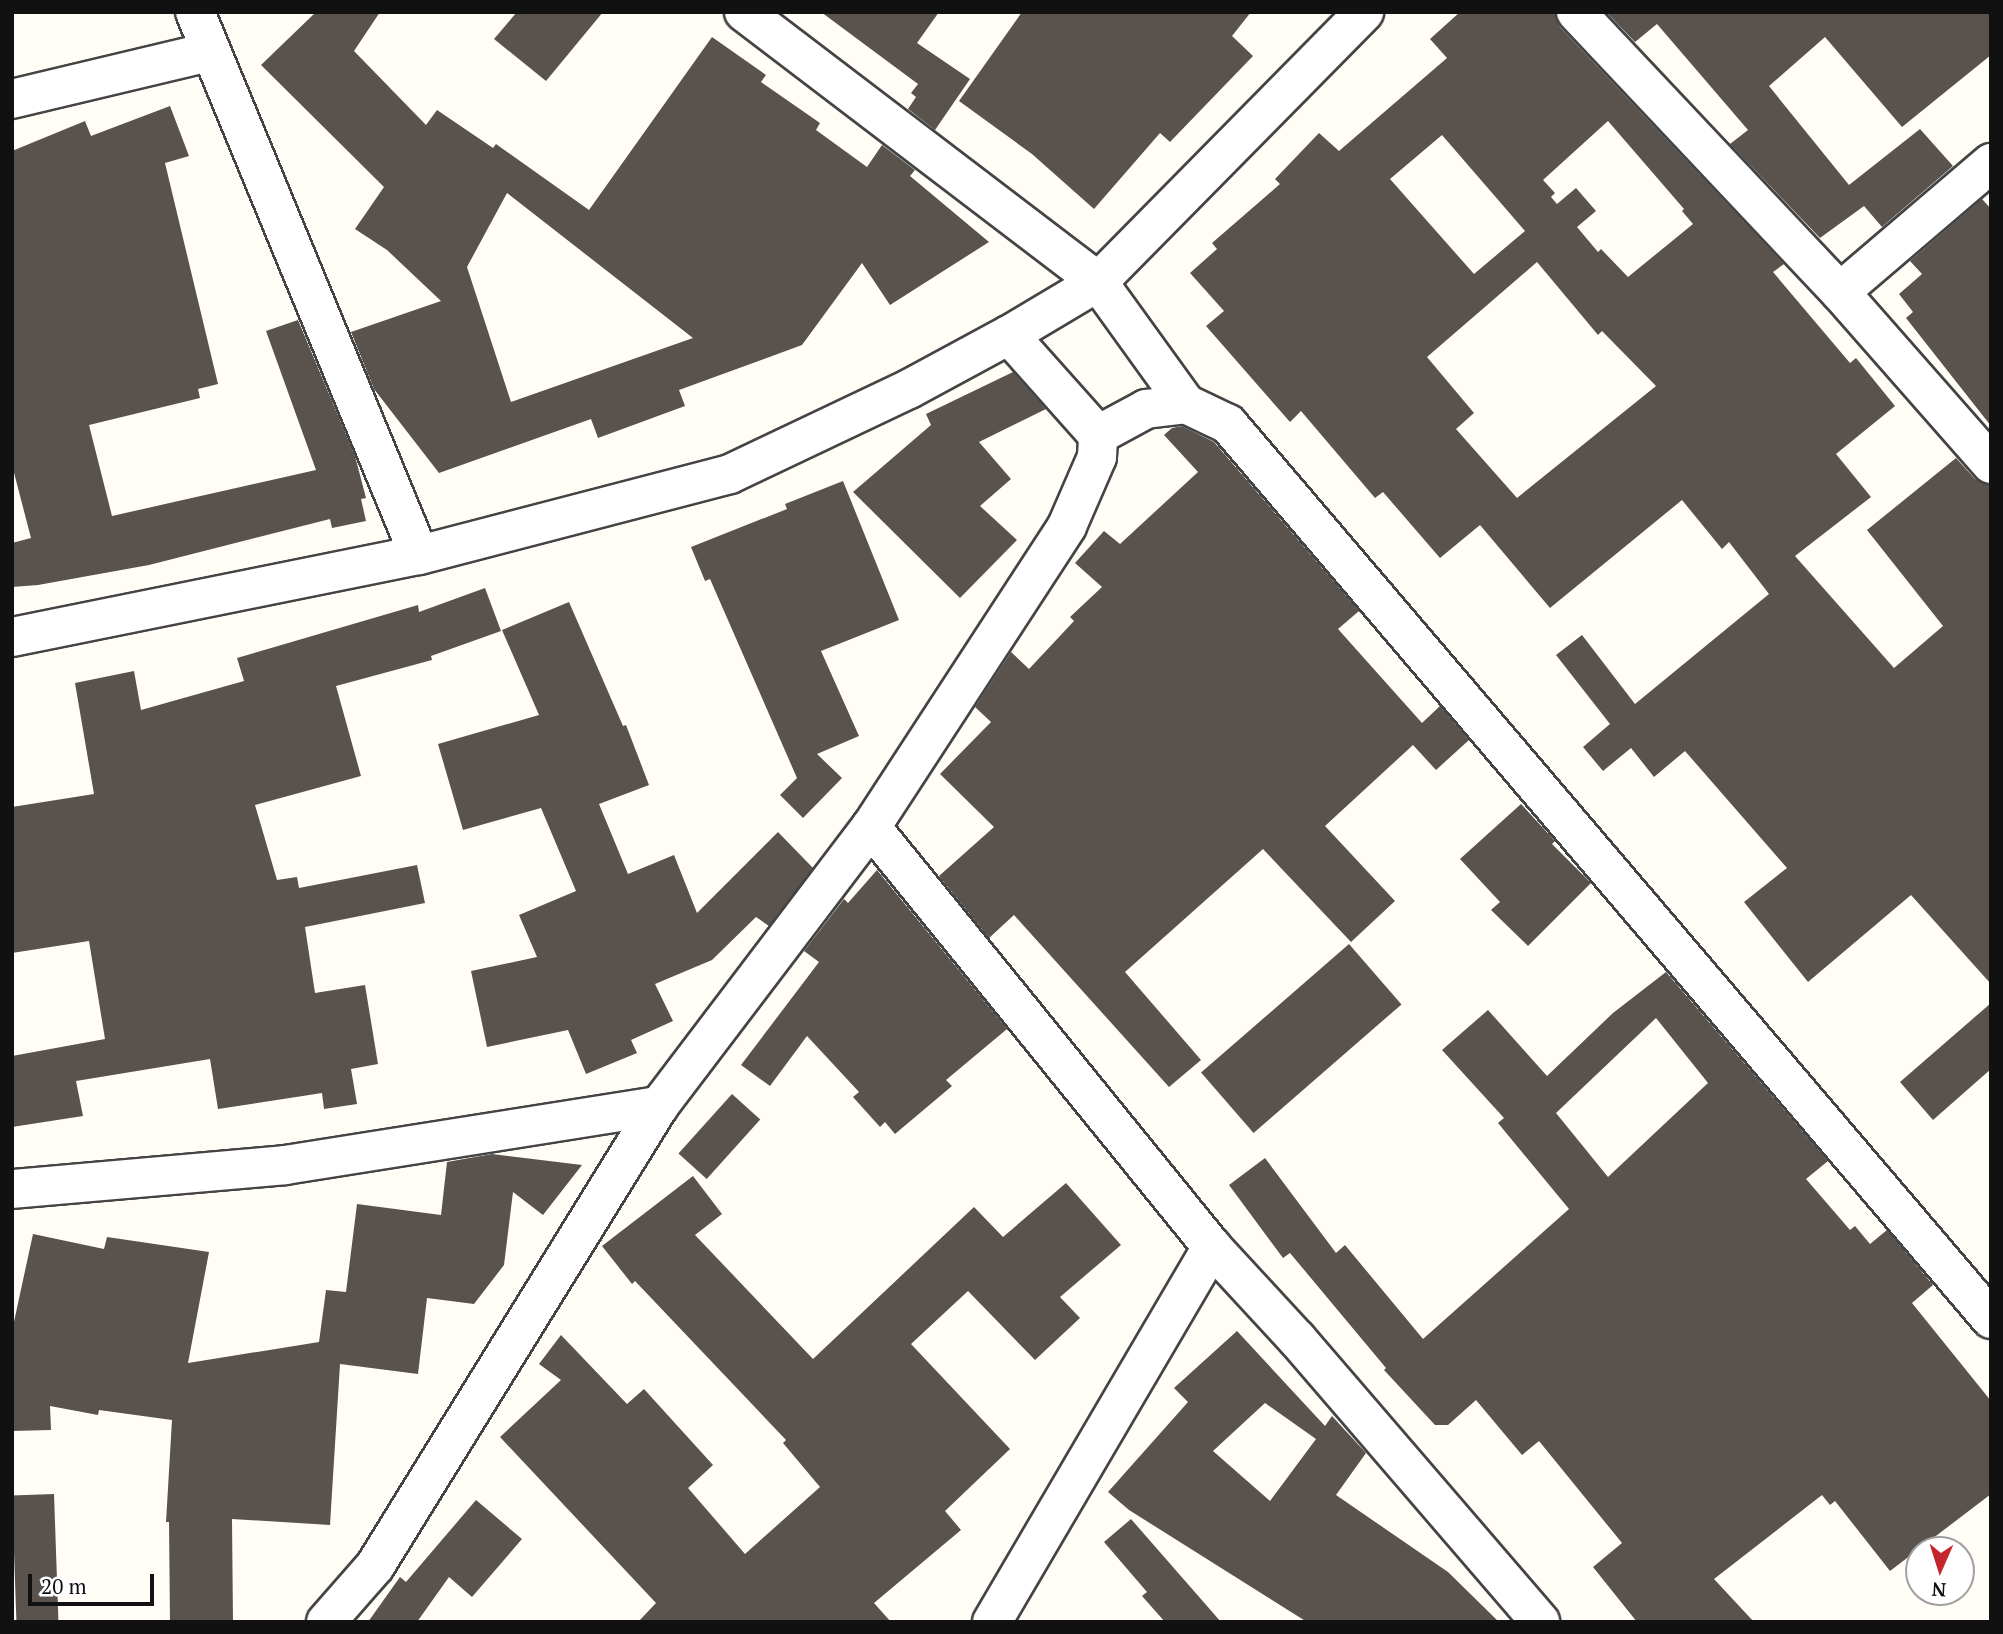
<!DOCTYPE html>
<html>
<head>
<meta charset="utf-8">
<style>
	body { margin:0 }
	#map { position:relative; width:2003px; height:1634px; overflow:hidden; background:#fffdf5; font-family:"PT Serif",serif }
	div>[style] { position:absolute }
	.building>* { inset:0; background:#5a524d; transform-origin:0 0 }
	.roads { filter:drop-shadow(2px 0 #444) drop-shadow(-2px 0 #444) drop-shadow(0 2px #444) drop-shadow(0 -2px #444) }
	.minor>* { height:38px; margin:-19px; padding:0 19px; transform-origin:19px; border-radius:19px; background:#fff }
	span { translate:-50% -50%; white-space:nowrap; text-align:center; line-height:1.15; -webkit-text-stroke:7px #fff; paint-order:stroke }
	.frame { position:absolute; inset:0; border:14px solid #111; pointer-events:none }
	.north { position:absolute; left:1905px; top:1536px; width:70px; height:70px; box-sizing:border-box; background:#fff; border:2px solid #a0a0a0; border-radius:50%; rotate:183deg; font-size:19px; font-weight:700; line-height:28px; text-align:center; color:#111 }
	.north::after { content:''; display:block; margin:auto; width:24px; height:32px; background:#c4262e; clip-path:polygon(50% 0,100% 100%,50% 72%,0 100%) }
	.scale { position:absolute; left:28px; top:1574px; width:126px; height:32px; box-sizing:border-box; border:4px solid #111; border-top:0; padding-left:9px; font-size:21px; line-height:24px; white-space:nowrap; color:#111; -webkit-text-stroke:5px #fff; paint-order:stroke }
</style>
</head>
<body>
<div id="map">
	<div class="building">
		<i style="clip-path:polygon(evenodd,316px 12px,380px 12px,354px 51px,426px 125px,437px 110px,493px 148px,496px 144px,589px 210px,712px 37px,766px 75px,761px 82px,820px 123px,816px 130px,867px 167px,882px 145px,915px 170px,910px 176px,989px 242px,890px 305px,862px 263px,802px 345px,679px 390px,685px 406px,598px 438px,591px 419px,439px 473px,374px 389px,351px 332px,441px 301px,387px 250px,355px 229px,384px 187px,261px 65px,316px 12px,507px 193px,693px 338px,511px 402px,467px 267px,507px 193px)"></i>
		<i style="clip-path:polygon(517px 12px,603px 12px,546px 81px,494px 39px)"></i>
		<i style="clip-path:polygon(821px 12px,939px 12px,917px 43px,970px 79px,935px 130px,908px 109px,916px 97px,911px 93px,918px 84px)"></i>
		<i style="clip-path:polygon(1022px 12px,1251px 12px,1232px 36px,1253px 56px,1170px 142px,1160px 133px,1094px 209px,1032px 154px,959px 101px)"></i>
		<i style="clip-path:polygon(evenodd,1460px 12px,1555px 12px,1560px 27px,1784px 264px,1773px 272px,1850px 363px,1856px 358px,1895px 406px,1836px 454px,1871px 497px,1795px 556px,1894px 668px,1943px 626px,1867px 530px,1956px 458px,1975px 479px,1991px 485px,1991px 984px,1911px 895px,1808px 982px,1744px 902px,1787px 868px,1685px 751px,1654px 777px,1631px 748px,1603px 771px,1583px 747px,1610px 724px,1556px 655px,1582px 635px,1635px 704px,1769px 594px,1729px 542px,1722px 549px,1682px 500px,1550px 608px,1480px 525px,1440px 558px,1383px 492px,1375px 498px,1301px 411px,1290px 422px,1206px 326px,1224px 311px,1190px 273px,1217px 249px,1212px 243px,1280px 184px,1275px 179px,1319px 133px,1339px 151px,1447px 58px,1430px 39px,1460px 12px,1608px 121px,1684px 209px,1682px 211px,1693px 224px,1628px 277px,1601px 249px,1598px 252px,1577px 227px,1596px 211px,1576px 188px,1557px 204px,1551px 197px,1555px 193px,1543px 180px,1608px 121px,1460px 12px,1442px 135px,1525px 231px,1474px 274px,1390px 179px,1442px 135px,1460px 12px,1537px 262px,1598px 335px,1602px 331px,1656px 386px,1517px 498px,1456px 429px,1474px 413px,1427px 357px,1537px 262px)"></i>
		<i style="clip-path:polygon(1606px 12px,1991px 12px,1991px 55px,1902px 127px,1825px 37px,1769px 86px,1849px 185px,1920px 129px,1953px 166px,1882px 227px,1864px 206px,1820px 238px,1730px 144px,1748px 130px,1657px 24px,1635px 42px)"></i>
		<i style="clip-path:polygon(170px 106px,189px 156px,165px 163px,218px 384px,198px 389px,200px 398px,89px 425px,112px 516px,316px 470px,266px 331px,298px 320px,355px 456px,366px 498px,361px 499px,366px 521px,332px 528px,330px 519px,149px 565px,38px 585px,12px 587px,12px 543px,31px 538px,12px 465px,12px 151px,85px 121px,91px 136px)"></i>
		<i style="clip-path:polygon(1982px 199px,1991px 209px,1991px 426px,1906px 318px,1913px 312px,1899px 294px,1922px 274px,1910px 261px)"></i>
		<i style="clip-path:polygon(1013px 372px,1046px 409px,979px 442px,1011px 479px,980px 506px,1017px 540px,960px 598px,853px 492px,931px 425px,926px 414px)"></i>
		<i style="clip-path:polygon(1182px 426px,1214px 442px,1359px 611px,1338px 629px,1422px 723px,1440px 706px,1469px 740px,1436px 770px,1413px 745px,1325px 826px,1395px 901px,1351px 942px,1263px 849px,1125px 972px,1201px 1060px,1169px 1087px,1014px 915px,989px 938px,939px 876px,994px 827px,940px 774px,991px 722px,975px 707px,1011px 652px,1029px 669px,1074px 621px,1070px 617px,1102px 587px,1075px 563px,1104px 531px,1120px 544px,1198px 472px,1164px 435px,1172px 428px)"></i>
		<i style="clip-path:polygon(843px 481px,899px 620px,821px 651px,859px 736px,817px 754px,842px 778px,803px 818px,780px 795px,797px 778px,710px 579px,705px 581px,691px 547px,787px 509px,785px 504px)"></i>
		<i style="clip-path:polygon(485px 588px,501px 631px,431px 656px,432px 660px,336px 686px,361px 776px,255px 805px,277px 880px,297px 877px,299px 888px,417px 865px,425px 903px,305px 927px,315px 993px,365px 985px,378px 1064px,351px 1069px,357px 1104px,324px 1109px,322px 1093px,218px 1109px,210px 1059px,76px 1081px,83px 1116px,12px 1127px,12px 1056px,105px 1039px,89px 941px,12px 953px,12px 807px,94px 794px,75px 683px,134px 671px,141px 710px,244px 681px,237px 658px,418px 605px,419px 612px)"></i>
		<i style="clip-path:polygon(569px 602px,623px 726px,626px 725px,649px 785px,599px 804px,628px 874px,674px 855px,697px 913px,778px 832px,813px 868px,769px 926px,756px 917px,712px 960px,655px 984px,673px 1021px,631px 1040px,637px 1053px,586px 1074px,568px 1030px,487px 1047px,471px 971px,537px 957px,519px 915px,576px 891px,541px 808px,463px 830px,438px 744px,539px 715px,502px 630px)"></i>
		<i style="clip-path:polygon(1521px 804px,1555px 841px,1552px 844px,1591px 883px,1528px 946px,1491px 910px,1500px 902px,1460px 859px)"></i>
		<i style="clip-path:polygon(877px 870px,1007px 1029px,946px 1080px,952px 1086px,895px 1134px,885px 1122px,880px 1127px,853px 1097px,859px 1092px,807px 1036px,770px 1086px,741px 1065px,819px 962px,804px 951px,844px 899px,848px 903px)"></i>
		<i style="left:1349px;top:944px;width:80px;height:196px;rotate:49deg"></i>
		<i style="clip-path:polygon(evenodd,1666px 972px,1828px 1161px,1806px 1179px,1850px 1230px,1855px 1226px,1870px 1244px,1887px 1230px,1933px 1285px,1912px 1303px,1991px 1401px,1991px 1494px,1890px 1571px,1835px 1501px,1830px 1505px,1822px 1495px,1714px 1579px,1754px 1622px,1637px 1622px,1593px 1567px,1622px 1543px,1539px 1441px,1522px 1455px,1476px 1400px,1448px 1425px,1435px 1425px,1384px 1370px,1386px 1368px,1290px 1253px,1283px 1258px,1229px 1185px,1265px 1158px,1336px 1253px,1345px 1245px,1423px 1339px,1569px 1209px,1498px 1123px,1504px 1118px,1442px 1050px,1488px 1010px,1547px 1076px,1613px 1013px,1666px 972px,1656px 1018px,1708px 1083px,1608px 1177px,1556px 1113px,1656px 1018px)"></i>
		<i style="clip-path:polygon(1991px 1003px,1991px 1069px,1933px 1120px,1900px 1082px)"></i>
		<i style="left:732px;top:1094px;width:38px;height:80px;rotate:42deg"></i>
		<i style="clip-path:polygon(492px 1154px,582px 1165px,543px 1215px,513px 1192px,504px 1265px,474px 1304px,427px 1298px,418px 1374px,340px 1364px,330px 1525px,232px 1519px,233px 1622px,170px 1622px,169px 1522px,166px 1522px,172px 1420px,99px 1410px,98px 1415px,50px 1406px,51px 1430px,12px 1431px,12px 1331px,33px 1234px,104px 1249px,107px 1237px,209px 1252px,188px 1363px,319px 1342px,326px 1290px,346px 1292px,357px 1204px,441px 1215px,447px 1162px)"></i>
		<i style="clip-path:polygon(693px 1176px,722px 1214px,695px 1235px,813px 1359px,974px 1207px,1003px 1237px,1066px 1183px,1121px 1245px,1060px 1297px,1080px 1318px,1035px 1360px,968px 1291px,911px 1344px,1010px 1449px,945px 1511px,961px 1530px,874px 1603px,891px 1622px,638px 1622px,656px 1603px,500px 1437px,561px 1380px,539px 1364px,561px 1335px,627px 1404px,644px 1389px,713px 1465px,688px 1488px,745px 1554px,820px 1487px,783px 1443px,786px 1440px,635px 1281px,632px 1284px,602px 1246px)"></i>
		<i style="clip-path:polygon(evenodd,1237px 1331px,1325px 1426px,1332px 1416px,1366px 1453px,1336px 1495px,1448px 1572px,1499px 1622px,1307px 1622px,1129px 1510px,1108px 1492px,1188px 1402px,1174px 1388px,1237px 1331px,1265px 1403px,1316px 1439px,1270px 1501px,1213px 1451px,1265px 1403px)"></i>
		<i style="left:54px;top:1494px;width:128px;height:42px;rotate:88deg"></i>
		<i style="clip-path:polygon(476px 1500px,522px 1539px,472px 1597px,449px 1577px,417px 1622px,368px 1622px,400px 1577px,406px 1582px)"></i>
		<i style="clip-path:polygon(1131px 1519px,1221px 1622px,1165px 1622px,1142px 1596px,1147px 1592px,1104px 1542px)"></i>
	</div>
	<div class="roads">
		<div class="minor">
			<i style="left:195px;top:12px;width:587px;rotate:67.58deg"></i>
			<i style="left:744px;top:12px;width:445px;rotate:37.3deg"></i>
			<i style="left:1098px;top:282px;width:150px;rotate:54.2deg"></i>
			<i style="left:1576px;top:12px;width:385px;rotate:46.7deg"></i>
			<i style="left:1840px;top:292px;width:229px;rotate:48.7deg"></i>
			<i style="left:12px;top:99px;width:204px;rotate:-13.4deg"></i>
			<i style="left:1840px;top:292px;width:199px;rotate:-40.5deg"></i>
			<i style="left:1098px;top:435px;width:55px;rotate:-28.4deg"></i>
			<i style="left:1146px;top:409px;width:40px;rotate:-7.1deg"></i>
			<i style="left:1186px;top:404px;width:47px;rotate:25.5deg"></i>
			<i style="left:1228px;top:424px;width:1176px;rotate:49.55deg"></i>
			<i style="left:12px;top:637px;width:415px;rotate:-11.4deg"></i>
			<i style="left:419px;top:555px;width:321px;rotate:-14.6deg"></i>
			<i style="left:730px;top:474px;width:198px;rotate:-25.4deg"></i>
			<i style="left:909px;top:389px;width:114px;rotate:-28.4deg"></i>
			<i style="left:1009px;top:335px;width:104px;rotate:-30.8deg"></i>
			<i style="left:1098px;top:282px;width:379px;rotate:-45.4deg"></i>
			<i style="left:871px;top:827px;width:541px;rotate:50.93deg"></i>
			<i style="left:1212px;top:1247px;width:125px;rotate:47.3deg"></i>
			<i style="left:1297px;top:1339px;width:373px;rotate:49.3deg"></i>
			<i style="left:12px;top:1189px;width:274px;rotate:-5deg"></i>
			<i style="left:285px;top:1165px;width:379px;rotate:-9deg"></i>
			<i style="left:326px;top:1622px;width:74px;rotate:-48.8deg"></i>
			<i style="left:375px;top:1566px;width:541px;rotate:-58.31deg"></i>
			<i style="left:659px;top:1106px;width:350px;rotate:-52.8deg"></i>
			<i style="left:871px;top:827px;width:359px;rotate:-56.9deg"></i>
			<i style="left:1067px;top:526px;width:75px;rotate:-66.5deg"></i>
			<i style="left:1097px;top:457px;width:22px;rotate:-87deg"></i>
			<i style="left:1098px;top:435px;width:134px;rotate:-131.7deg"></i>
			<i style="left:992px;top:1622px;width:435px;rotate:-59.6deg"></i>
		</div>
	</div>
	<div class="frame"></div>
	<div class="north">N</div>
	<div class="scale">20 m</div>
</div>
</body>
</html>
